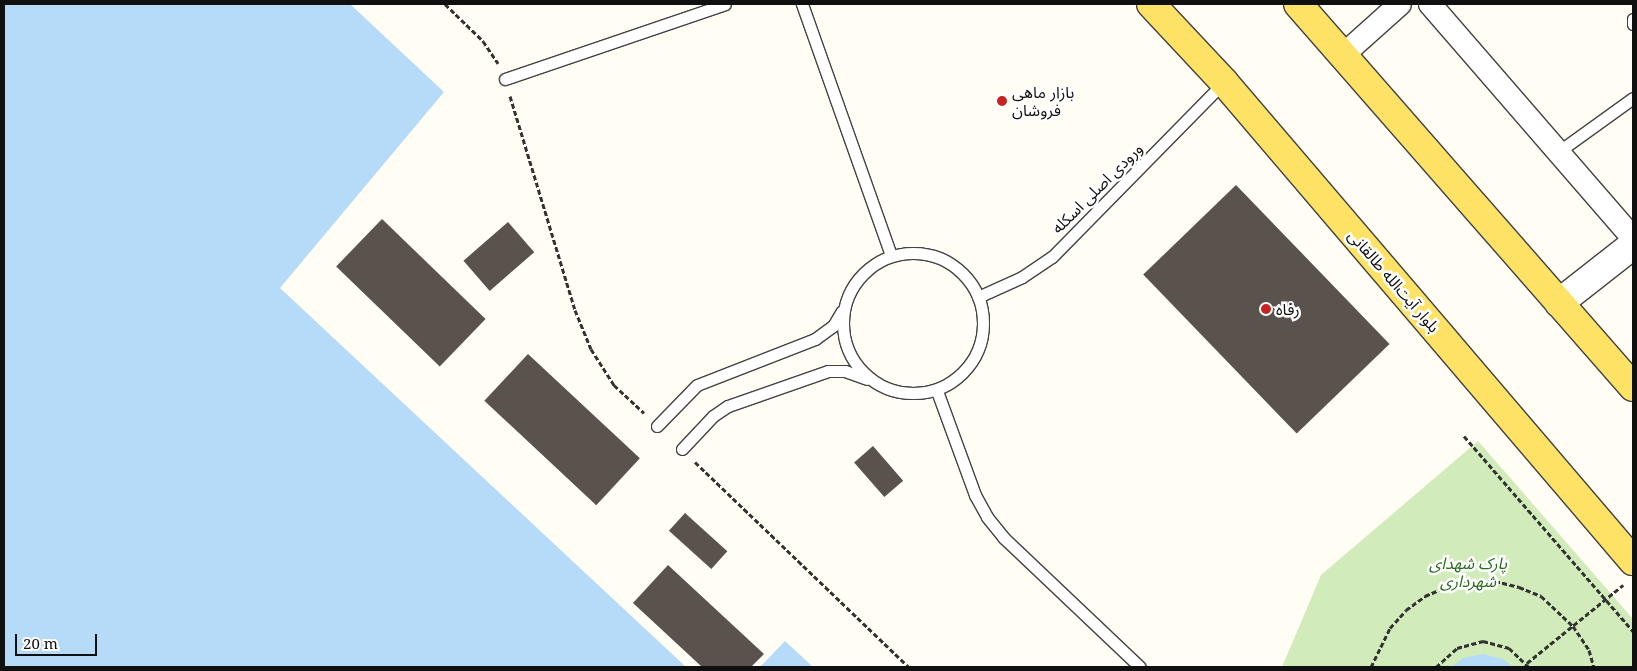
<!DOCTYPE html>
<html>
<head>
<meta charset="utf-8">
<style>
	body { margin:0 }
	#map { position:relative; width:1637px; height:671px; overflow:hidden; background:#fffdf4; font-family:"Noto Serif","Noto Sans Arabic",serif }
	div>[style] { position:absolute }
	.green>* { inset:0; background:#d1ecba }
	.water>* { inset:0; background:#b6dbf9 }
	.building>* { inset:0; background:#5a524c; transform-origin:0 0 }
	.path>* { height:3px; margin-top:-1.5px; transform-origin:0; background:repeating-linear-gradient(90deg,#323232 0 5px,transparent 0 7.5px) }
	.roads { filter:drop-shadow(1px 0 #434343) drop-shadow(-1px 0 #434343) drop-shadow(0 1px #434343) drop-shadow(0 -1px #434343) }
	.service>* { height:11px; margin:-5.5px; padding:0 5.5px; transform-origin:5.5px; border-radius:5.5px; background:#fff }
	.service>.ring { margin:-5.5px; padding:0; box-sizing:content-box; background:none; border:11px solid #fff; border-radius:50% }
	.minor>* { height:22px; margin:-11px; padding:0 11px; transform-origin:11px; border-radius:11px; background:#fff }
	.tertiary>* { height:28px; margin:-14px; padding:0 14px; transform-origin:14px; border-radius:14px; background:#fff }
	.primary>* { height:28px; margin:-14px; padding:0 14px; transform-origin:14px; border-radius:14px; background:#fee265 }
	.dots>* { width:14px; height:14px; translate:-50% -50%; box-sizing:border-box; border:2px solid #fff; border-radius:50% }
	span { translate:-50% -50%; white-space:nowrap; text-align:center; line-height:1.15; -webkit-text-stroke:5px #fff; paint-order:stroke }
	.poi-label { font-size:16px; color:#101010 }
	.left { translate:0 -50%; text-align:left }
	.street-label { font-size:16px; color:#101010 }
	.park-label { font-size:16px; color:#286c1c; font-style:italic }
	.frame { position:absolute; inset:0; border:5px solid #101010; pointer-events:none }
	.scale { position:absolute; left:15px; top:634px; width:82px; height:22px; box-sizing:border-box; border:2px solid #101010; border-top:0; padding-left:6px; font-size:15px; line-height:18px; white-space:nowrap; color:#101010; -webkit-text-stroke:4px #fff; paint-order:stroke }
</style>
</head>
<body>
<div id="map">
	<div class="green">
		<i style="clip-path:polygon(1478px 441px,1633px 619px,1633px 667px,1282px 667px,1321px 575px)"></i>
	</div>
	<div class="water">
		<i style="clip-path:polygon(4px 4px,350px 4px,444px 92px,280px 288px,686px 667px,4px 667px)"></i>
		<i style="clip-path:polygon(785px 641px,813px 667px,760px 667px)"></i>
		<i style="clip-path:polygon(1483px 654px,1503px 659px,1514px 667px,1452px 667px,1463px 658px)"></i>
	</div>
	<div class="building">
		<i style="left:1236px;top:185px;width:221px;height:129px;rotate:46deg"></i>
		<i style="left:382px;top:219px;width:144px;height:66px;rotate:44deg"></i>
		<i style="left:508px;top:222px;width:40px;height:59px;rotate:49deg"></i>
		<i style="left:528px;top:354px;width:153px;height:64px;rotate:43deg"></i>
		<i style="left:873px;top:446px;width:46px;height:25px;rotate:49deg"></i>
		<i style="left:685px;top:513px;width:57px;height:24px;rotate:42deg"></i>
		<i style="clip-path:polygon(668px 565px,764px 654px,751px 667px,702px 667px,633px 603px)"></i>
	</div>
	<div class="path">
		<i style="left:445px;top:4px;width:53px;rotate:44.2deg"></i>
		<i style="left:483px;top:41px;width:27px;rotate:56deg"></i>
		<i style="left:510px;top:96px;width:224px;rotate:73.1deg"></i>
		<i style="left:575px;top:310px;width:42px;rotate:67.7deg"></i>
		<i style="left:591px;top:349px;width:43px;rotate:57.4deg"></i>
		<i style="left:614px;top:385px;width:41px;rotate:43deg"></i>
		<i style="left:1464px;top:436px;width:258px;rotate:49.1deg"></i>
		<i style="left:695px;top:462px;width:296px;rotate:43.8deg"></i>
		<i style="left:1527px;top:663px;width:124px;rotate:-39.1deg"></i>
		<i style="left:1371px;top:667px;width:43px;rotate:-64deg"></i>
		<i style="left:1390px;top:628px;width:24px;rotate:-48deg"></i>
		<i style="left:1406px;top:610px;width:24px;rotate:-36deg"></i>
		<i style="left:1425px;top:596px;width:25px;rotate:-23deg"></i>
		<i style="left:1448px;top:586px;width:24px;rotate:-12deg"></i>
		<i style="left:1471px;top:581px;width:24px"></i>
		<i style="left:1495px;top:581px;width:25px;rotate:14deg"></i>
		<i style="left:1519px;top:587px;width:24px;rotate:22deg"></i>
		<i style="left:1541px;top:596px;width:44px;rotate:43.2deg"></i>
		<i style="left:1573px;top:626px;width:29px;rotate:56deg"></i>
		<i style="left:1589px;top:650px;width:18px;rotate:74deg"></i>
		<i style="left:1436px;top:667px;width:28px;rotate:-42deg"></i>
		<i style="left:1457px;top:648px;width:27px;rotate:-15deg"></i>
		<i style="left:1483px;top:641px;width:27px;rotate:15deg"></i>
		<i style="left:1509px;top:648px;width:28px;rotate:44deg"></i>
	</div>
	<div class="roads">
		<div class="service">
			<i style="left:802px;top:4px;width:267px;rotate:70.5deg"></i>
			<i style="left:1633px;top:19px;width:5px;rotate:90deg"></i>
			<i style="left:505px;top:79px;width:232px;rotate:-18.8deg"></i>
			<i style="left:1558px;top:152px;width:92px;rotate:-35.8deg"></i>
			<i class="ring" style="left:843px;top:253px;width:129px;height:129px"></i>
			<i style="left:978px;top:297px;width:48px;rotate:-24.4deg"></i>
			<i style="left:1022px;top:277px;width:36px;rotate:-34deg"></i>
			<i style="left:1052px;top:257px;width:245px;rotate:-45.5deg"></i>
			<i style="left:937px;top:391px;width:111px;rotate:69.9deg"></i>
			<i style="left:975px;top:495px;width:25px;rotate:61deg"></i>
			<i style="left:987px;top:517px;width:27px;rotate:51deg"></i>
			<i style="left:1004px;top:538px;width:187px;rotate:43.5deg"></i>
			<i style="left:657px;top:426px;width:57px;rotate:-45.7deg"></i>
			<i style="left:697px;top:385px;width:127px;rotate:-21.3deg"></i>
			<i style="left:815px;top:339px;width:22px;rotate:-36deg"></i>
			<i style="left:833px;top:326px;width:17px;rotate:-59deg"></i>
			<i style="left:682px;top:449px;width:45px;rotate:-46.8deg"></i>
			<i style="left:713px;top:416px;width:18px;rotate:-34deg"></i>
			<i style="left:728px;top:406px;width:106px;rotate:-19.3deg"></i>
			<i style="left:828px;top:371px;width:17px"></i>
			<i style="left:845px;top:371px;width:23px;rotate:20deg"></i>
		</div>
		<div class="minor">
			<i style="left:1430px;top:4px;width:310px;rotate:49.1deg"></i>
			<i style="left:1343px;top:55px;width:76px;rotate:-41.8deg"></i>
		</div>
		<div class="tertiary">
			<i style="left:1559px;top:303px;width:94px;rotate:-38.1deg"></i>
		</div>
		<div class="primary">
			<i style="left:1151px;top:4px;width:107px;rotate:46.9deg"></i>
			<i style="left:1224px;top:82px;width:630px;rotate:49.51deg"></i>
			<i style="left:1298px;top:4px;width:509px;rotate:48.82deg"></i>
		</div>
	</div>
	<div class="dots">
		<i style="left:1002px;top:101px;background:#c82321"></i>
		<i style="left:1266px;top:309px;background:#c82321"></i>
	</div>
	<div class="poi-label">
		<span class="left" style="left:1012px;top:101px">بازار ماهی<br>فروشان</span>
		<span class="left" style="left:1276px;top:309px">رفاه</span>
	</div>
	<div class="street-label">
		<span style="left:1097px;top:188px;rotate:-45deg">ورودی اصلی اسکله</span>
		<span style="left:1394px;top:281px;rotate:49deg">بلوار آیت‌الله طالقانی</span>
	</div>
	<div class="park-label">
		<span style="left:1468px;top:572px">پارک شهدای<br>شهرداری</span>
	</div>
	<div class="frame"></div>
	<div class="scale">20 m</div>
</div>
</body>
</html>
